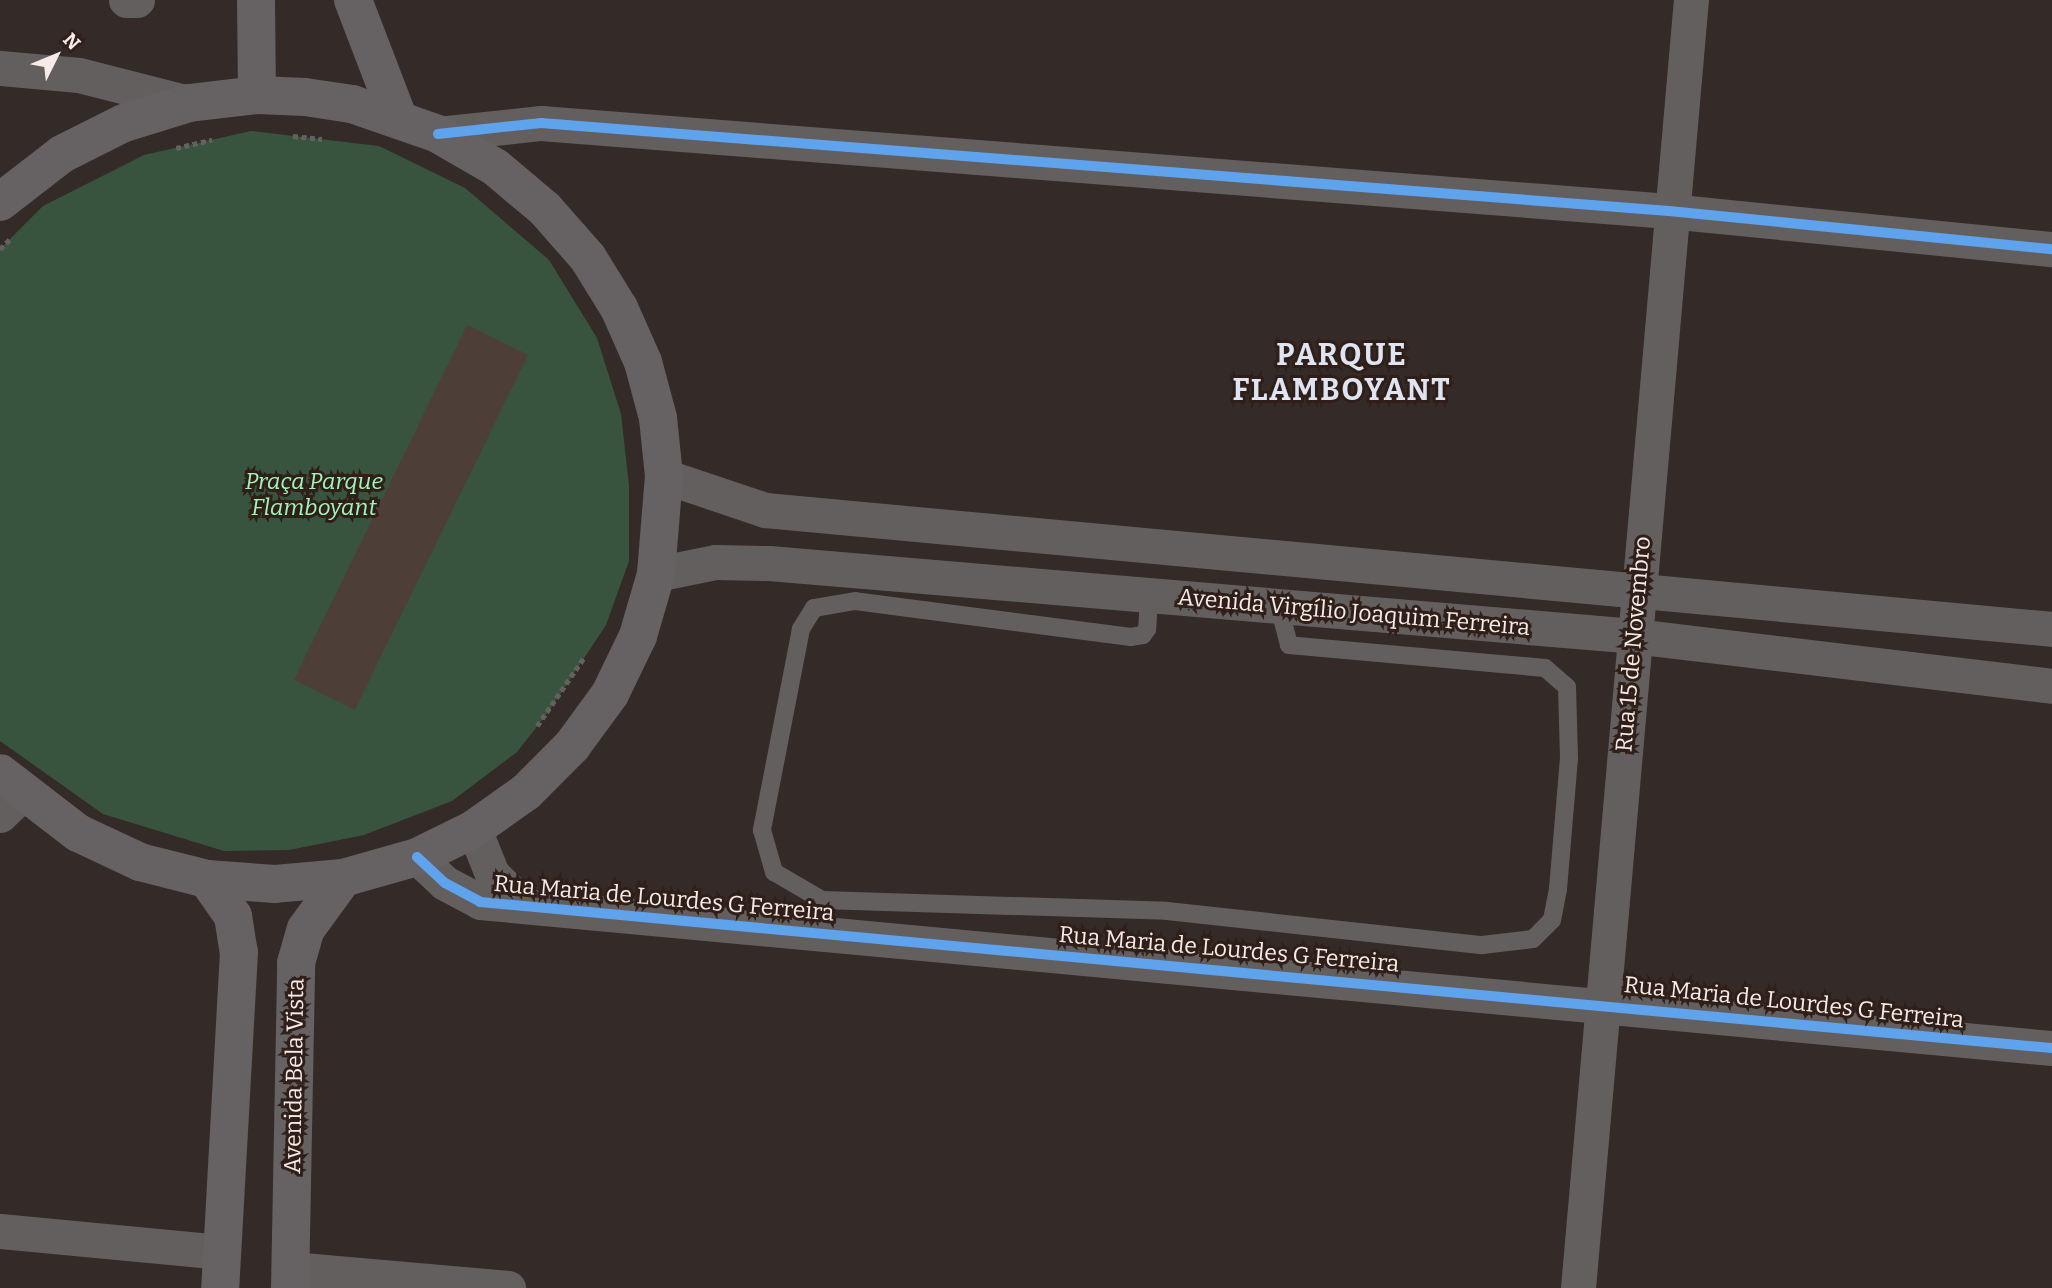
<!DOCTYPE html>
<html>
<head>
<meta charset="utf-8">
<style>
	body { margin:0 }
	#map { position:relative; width:2052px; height:1288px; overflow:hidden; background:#342b28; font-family:Bitter,serif }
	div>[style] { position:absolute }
	.green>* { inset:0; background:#38543f }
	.building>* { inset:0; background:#4e3e38; transform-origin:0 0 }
	.path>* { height:4.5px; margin-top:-2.25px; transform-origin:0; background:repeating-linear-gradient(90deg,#666161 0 5px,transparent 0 8.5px) }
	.service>* { height:18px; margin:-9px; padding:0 9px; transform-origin:9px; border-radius:9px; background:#645f5f }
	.minor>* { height:35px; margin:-17.5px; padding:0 17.5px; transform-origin:17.5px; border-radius:17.5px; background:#645f5f }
	.secondary>* { height:38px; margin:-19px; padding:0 19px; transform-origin:19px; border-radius:19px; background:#666162 }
	.cycleway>* { height:10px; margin:-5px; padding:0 5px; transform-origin:5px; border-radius:5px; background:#60a3ed }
	span { translate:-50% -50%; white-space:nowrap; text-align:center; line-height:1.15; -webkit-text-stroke:6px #2f1f18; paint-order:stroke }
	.park-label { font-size:23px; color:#9ef6b9; font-style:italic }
	.street-label { font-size:23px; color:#f6ebe6 }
	.district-label { font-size:30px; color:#dee4f2; font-weight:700; letter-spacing:2px }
	.north { position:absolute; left:21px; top:21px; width:70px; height:70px; -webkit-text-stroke:5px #2f1f18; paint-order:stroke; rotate:47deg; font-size:19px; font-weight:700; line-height:28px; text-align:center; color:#f6ebe6 }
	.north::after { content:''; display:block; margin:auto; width:24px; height:32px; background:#f6ebe6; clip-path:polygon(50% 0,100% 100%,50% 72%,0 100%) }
</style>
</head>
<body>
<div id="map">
	<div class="green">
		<i style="clip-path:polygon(251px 131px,379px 146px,465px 188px,549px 260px,597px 338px,621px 414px,629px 486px,629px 561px,606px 625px,549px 711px,517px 752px,452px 801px,364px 835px,289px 850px,224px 851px,103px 814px,0 741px,0 249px,43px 206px,144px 155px)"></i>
	</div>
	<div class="building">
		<i style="left:467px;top:325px;width:68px;height:395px;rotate:26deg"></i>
	</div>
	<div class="path">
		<i style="left:293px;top:136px;width:29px;rotate:6deg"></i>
		<i style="left:176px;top:148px;width:37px;rotate:-13deg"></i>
		<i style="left:0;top:249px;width:16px;rotate:-45deg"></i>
		<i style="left:537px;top:726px;width:85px;rotate:-55.6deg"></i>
	</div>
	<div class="service">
		<i style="left:1149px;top:595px;width:34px;rotate:93deg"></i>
		<i style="left:1147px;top:629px;width:7px;rotate:124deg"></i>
		<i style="left:1143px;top:635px;width:12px;rotate:171deg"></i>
		<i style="left:1131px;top:637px;width:278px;rotate:-172.6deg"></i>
		<i style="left:855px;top:601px;width:42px;rotate:170.3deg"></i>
		<i style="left:814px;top:608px;width:25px;rotate:122deg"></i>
		<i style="left:801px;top:629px;width:205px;rotate:101deg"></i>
		<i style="left:762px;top:830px;width:44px;rotate:74.1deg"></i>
		<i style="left:774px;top:872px;width:56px;rotate:30.3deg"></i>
		<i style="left:822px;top:900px;width:345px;rotate:1.8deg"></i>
		<i style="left:1167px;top:911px;width:317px;rotate:6.2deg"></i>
		<i style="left:1482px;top:945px;width:51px;rotate:-6.7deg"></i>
		<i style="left:1533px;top:939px;width:27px;rotate:-45deg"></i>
		<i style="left:1552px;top:920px;width:32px;rotate:-79deg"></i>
		<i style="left:1558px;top:889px;width:131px;rotate:-85.2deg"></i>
		<i style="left:1569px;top:758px;width:71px;rotate:-91.6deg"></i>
		<i style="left:1567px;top:687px;width:29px;rotate:-139deg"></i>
		<i style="left:1545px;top:668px;width:257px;rotate:-174.9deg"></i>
		<i style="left:1289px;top:645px;width:40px;rotate:-104.4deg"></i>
	</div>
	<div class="minor">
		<i style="left:126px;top:0;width:11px"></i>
		<i style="left:0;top:68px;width:79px;rotate:5.1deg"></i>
		<i style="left:79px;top:75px;width:114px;rotate:14.3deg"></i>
		<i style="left:438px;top:134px;width:104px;rotate:-6.1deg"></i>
		<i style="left:541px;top:123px;width:1131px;rotate:4.46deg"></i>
		<i style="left:1669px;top:211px;width:385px;rotate:5.7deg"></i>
		<i style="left:664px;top:476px;width:107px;rotate:18.6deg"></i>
		<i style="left:765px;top:510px;width:1292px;rotate:5.28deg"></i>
		<i style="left:656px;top:574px;width:60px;rotate:-11.5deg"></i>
		<i style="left:715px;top:562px;width:54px;rotate:1.1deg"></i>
		<i style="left:769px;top:563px;width:868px;rotate:4.82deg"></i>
		<i style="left:1634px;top:636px;width:421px;rotate:6.8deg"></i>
		<i style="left:0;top:815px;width:30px;rotate:-44deg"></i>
		<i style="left:474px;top:829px;width:48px;rotate:68.2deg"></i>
		<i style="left:492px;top:874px;width:46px;rotate:44.1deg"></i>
		<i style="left:417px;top:857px;width:38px;rotate:43deg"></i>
		<i style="left:445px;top:883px;width:40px;rotate:28deg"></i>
		<i style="left:480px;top:902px;width:1579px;rotate:5.31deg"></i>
		<i style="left:0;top:1231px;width:224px;rotate:5.4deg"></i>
		<i style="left:291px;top:1269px;width:218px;rotate:5deg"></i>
		<i style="left:1578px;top:1288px;width:1293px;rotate:-84.99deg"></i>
	</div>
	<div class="secondary">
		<i style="left:256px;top:0;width:95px;rotate:89.4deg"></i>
		<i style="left:353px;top:0;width:125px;rotate:69deg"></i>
		<i style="left:0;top:202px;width:78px;rotate:-37.7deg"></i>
		<i style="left:62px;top:154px;width:69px;rotate:-26.6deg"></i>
		<i style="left:124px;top:123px;width:68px;rotate:-17.1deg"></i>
		<i style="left:189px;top:103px;width:68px;rotate:-6.7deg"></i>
		<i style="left:257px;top:95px;width:48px;rotate:2.4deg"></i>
		<i style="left:305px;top:97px;width:48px;rotate:8.5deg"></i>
		<i style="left:352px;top:104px;width:91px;rotate:19.2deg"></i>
		<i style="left:438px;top:134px;width:66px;rotate:30.1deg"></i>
		<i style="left:495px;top:167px;width:65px;rotate:40deg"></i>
		<i style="left:545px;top:209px;width:65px;rotate:48.7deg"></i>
		<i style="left:588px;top:258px;width:59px;rotate:58.2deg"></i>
		<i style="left:619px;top:308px;width:59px;rotate:66deg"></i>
		<i style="left:643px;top:362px;width:58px;rotate:75deg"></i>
		<i style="left:658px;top:418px;width:58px;rotate:84.1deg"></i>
		<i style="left:664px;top:476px;width:98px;rotate:94.7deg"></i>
		<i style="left:656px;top:574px;width:65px;rotate:106.2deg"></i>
		<i style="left:638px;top:636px;width:64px;rotate:115.8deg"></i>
		<i style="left:610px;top:694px;width:64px;rotate:126.2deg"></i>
		<i style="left:572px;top:746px;width:65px;rotate:135deg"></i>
		<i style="left:526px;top:792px;width:64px;rotate:144.6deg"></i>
		<i style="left:474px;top:829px;width:64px;rotate:153.8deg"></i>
		<i style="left:417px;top:857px;width:77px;rotate:164.2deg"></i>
		<i style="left:343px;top:878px;width:68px;rotate:175deg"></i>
		<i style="left:275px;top:884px;width:68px;rotate:-175.8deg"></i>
		<i style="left:207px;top:879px;width:69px;rotate:-165.8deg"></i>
		<i style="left:140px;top:862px;width:68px;rotate:-154.9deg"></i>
		<i style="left:78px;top:833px;width:98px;rotate:-142.4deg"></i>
		<i style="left:207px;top:879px;width:45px;rotate:54.9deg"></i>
		<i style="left:233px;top:916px;width:36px;rotate:81deg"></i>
		<i style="left:239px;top:952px;width:337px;rotate:93.2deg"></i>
		<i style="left:290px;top:1288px;width:325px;rotate:-88.9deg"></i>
		<i style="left:296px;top:963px;width:35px;rotate:-74deg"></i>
		<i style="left:306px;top:929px;width:63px;rotate:-54deg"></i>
	</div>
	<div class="cycleway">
		<i style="left:438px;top:134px;width:104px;rotate:-6.1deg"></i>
		<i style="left:541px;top:123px;width:1131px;rotate:4.46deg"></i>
		<i style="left:1669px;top:211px;width:385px;rotate:5.7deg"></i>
		<i style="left:417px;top:857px;width:38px;rotate:43deg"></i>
		<i style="left:445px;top:883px;width:40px;rotate:28deg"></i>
		<i style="left:480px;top:902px;width:1579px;rotate:5.31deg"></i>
	</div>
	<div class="park-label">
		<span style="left:314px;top:494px">Praça Parque<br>Flamboyant</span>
	</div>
	<div class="street-label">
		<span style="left:1354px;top:612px;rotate:5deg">Avenida Virgílio Joaquim Ferreira</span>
		<span style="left:1633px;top:644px;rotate:-85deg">Rua 15 de Novembro</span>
		<span style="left:664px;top:898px;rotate:5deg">Rua Maria de Lourdes G Ferreira</span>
		<span style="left:1229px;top:949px;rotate:5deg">Rua Maria de Lourdes G Ferreira</span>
		<span style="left:1794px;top:1002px;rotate:6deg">Rua Maria de Lourdes G Ferreira</span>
		<span style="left:294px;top:1076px;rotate:-89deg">Avenida Bela Vista</span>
	</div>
	<div class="district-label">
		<span style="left:1342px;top:372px">PARQUE<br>FLAMBOYANT</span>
	</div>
	<div class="north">N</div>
</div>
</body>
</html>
